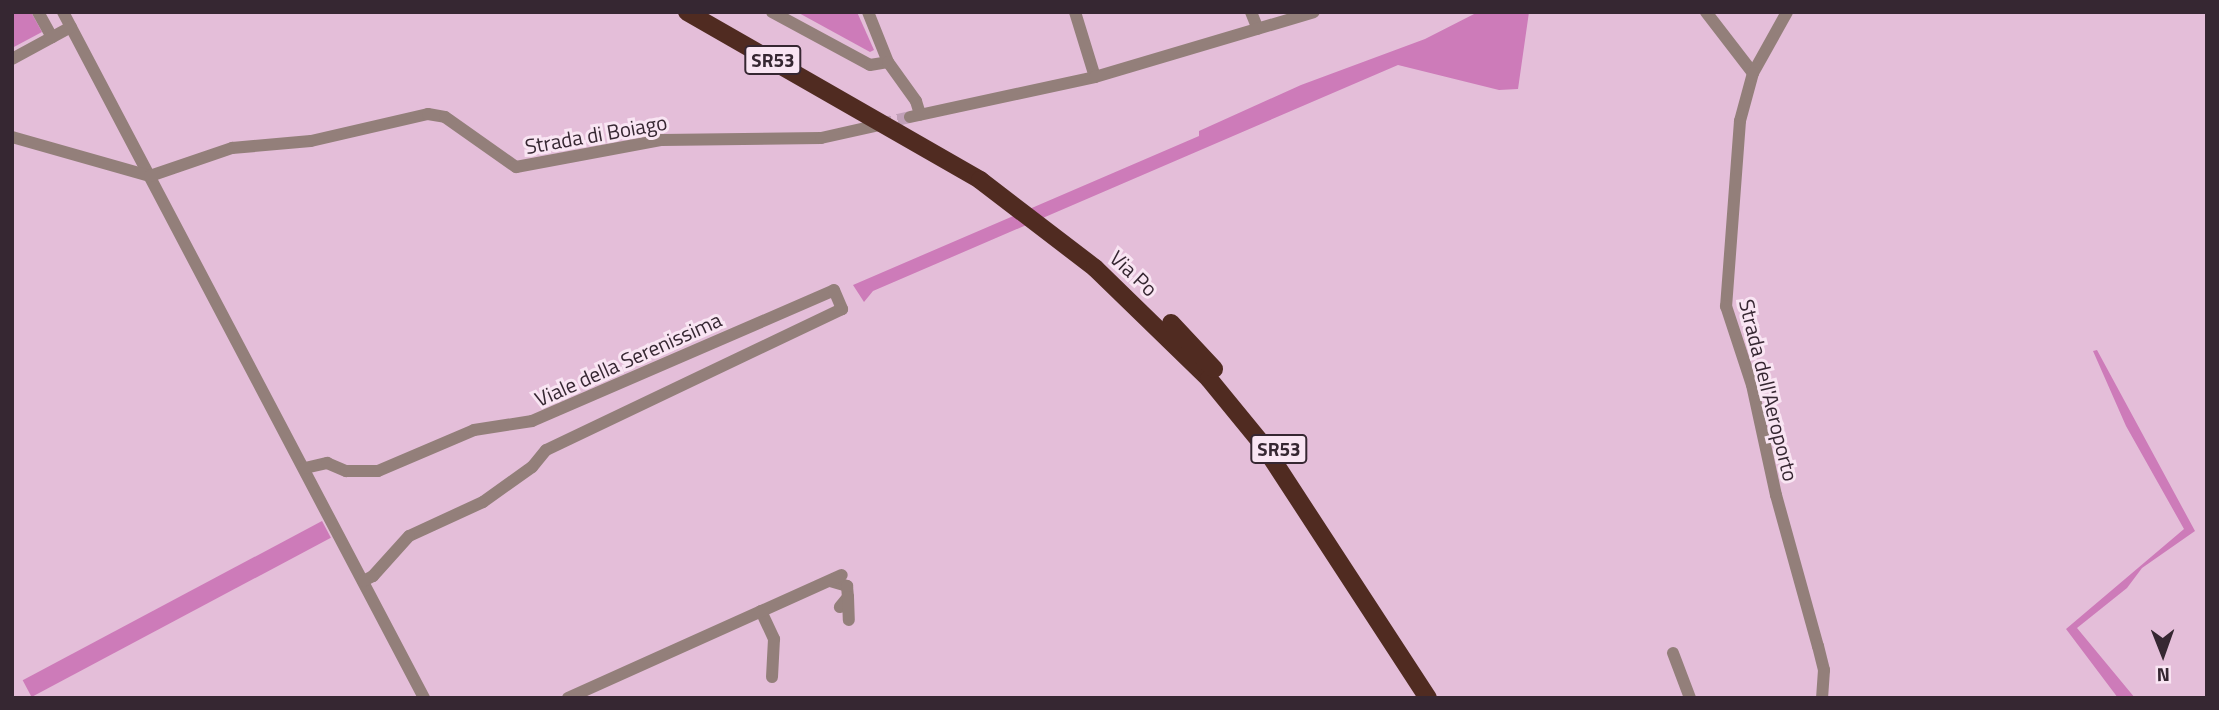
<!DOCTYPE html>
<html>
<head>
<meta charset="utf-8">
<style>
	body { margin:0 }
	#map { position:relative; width:2219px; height:710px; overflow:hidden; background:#e4bed9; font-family:"Titillium Web",sans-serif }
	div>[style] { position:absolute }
	.green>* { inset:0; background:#cd7bb9; transform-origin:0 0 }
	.minor-tunnel>* { height:12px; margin-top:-6px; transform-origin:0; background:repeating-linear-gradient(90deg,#c1a0b8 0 12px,transparent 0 18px) }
	.minor>* { height:12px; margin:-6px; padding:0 6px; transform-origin:6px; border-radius:6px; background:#937f7a }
	.highway>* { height:18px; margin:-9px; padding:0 9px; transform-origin:9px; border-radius:9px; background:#502b21 }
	span { translate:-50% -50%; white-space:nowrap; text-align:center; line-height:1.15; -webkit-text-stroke:6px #f9e5f3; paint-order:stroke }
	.shield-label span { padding:2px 5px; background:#f9e5f3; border:2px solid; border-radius:5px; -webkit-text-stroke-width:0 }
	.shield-label { font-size:19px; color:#362732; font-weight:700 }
	.street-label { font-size:21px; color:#362732 }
	.frame { position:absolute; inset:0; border:14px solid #362732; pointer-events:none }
	.north { position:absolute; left:2128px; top:619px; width:70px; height:70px; -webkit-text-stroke:5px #f9e5f3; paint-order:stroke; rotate:179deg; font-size:19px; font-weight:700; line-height:28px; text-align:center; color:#362732 }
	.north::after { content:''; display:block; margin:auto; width:24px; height:32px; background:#362732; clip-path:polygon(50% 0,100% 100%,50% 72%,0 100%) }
</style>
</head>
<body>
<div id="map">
	<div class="green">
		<i style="clip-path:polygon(12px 12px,31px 12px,42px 32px,12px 48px)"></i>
		<i style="clip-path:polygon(797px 12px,857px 12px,874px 50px,870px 52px)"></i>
		<i style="clip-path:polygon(1478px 12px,1529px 12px,1518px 89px,1499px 90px,1398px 65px,873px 291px,864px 302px,853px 285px,1199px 136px,1199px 131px,1301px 85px,1425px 39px)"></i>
		<i style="clip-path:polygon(2097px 350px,2195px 531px,2142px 568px,2127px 588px,2077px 628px,2135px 698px,2118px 698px,2066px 629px,2184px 529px,2126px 426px,2093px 351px)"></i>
		<i style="left:322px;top:521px;width:19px;height:339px;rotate:62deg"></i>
	</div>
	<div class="minor-tunnel">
		<i style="left:880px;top:124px;width:31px;rotate:-13deg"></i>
	</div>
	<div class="minor">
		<i style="left:38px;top:12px;width:29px;rotate:61deg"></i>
		<i style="left:63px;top:12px;width:775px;rotate:62.24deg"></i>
		<i style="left:772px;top:12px;width:111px;rotate:28.4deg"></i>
		<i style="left:870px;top:65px;width:18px;rotate:-9deg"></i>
		<i style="left:868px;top:12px;width:54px;rotate:68.2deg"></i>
		<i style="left:888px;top:62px;width:48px;rotate:54.3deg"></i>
		<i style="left:916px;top:101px;width:14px;rotate:73deg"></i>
		<i style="left:1075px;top:12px;width:68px;rotate:72.9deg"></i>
		<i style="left:1251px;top:12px;width:18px;rotate:68deg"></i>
		<i style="left:1706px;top:12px;width:77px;rotate:52.4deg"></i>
		<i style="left:1787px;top:12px;width:70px;rotate:119.1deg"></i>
		<i style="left:1753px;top:73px;width:50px;rotate:105.2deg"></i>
		<i style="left:1740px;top:121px;width:186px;rotate:94.3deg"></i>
		<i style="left:1726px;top:306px;width:83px;rotate:71.8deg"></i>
		<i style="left:1752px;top:385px;width:113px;rotate:77.7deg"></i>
		<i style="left:1776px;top:495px;width:157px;rotate:74.5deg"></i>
		<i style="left:1818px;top:646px;width:25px;rotate:76deg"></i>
		<i style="left:1824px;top:670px;width:28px;rotate:94deg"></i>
		<i style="left:12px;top:59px;width:67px;rotate:-28.5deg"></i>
		<i style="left:910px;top:117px;width:189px;rotate:-12.2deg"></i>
		<i style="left:1095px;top:77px;width:228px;rotate:-16.5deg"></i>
		<i style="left:12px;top:137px;width:143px;rotate:15.8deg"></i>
		<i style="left:150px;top:176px;width:87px;rotate:-18.9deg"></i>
		<i style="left:232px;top:148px;width:79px;rotate:-5.1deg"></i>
		<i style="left:311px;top:141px;width:120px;rotate:-13deg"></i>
		<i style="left:428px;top:114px;width:17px;rotate:10deg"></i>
		<i style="left:445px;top:117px;width:87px;rotate:35.2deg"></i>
		<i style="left:516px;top:167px;width:147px;rotate:-10.5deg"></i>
		<i style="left:661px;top:140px;width:160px;rotate:-0.7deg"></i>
		<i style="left:821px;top:138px;width:59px;rotate:-12.6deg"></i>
		<i style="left:305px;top:468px;width:23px;rotate:-13deg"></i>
		<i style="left:327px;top:463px;width:21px;rotate:23deg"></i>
		<i style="left:346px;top:471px;width:32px"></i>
		<i style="left:378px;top:471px;width:104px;rotate:-23.1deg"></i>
		<i style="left:474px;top:430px;width:59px;rotate:-8.8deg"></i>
		<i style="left:532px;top:421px;width:329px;rotate:-23.4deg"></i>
		<i style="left:834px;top:290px;width:21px;rotate:67deg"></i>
		<i style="left:842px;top:309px;width:328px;rotate:154.5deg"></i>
		<i style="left:546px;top:450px;width:22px;rotate:129deg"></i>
		<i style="left:532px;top:467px;width:60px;rotate:144.5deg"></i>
		<i style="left:483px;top:502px;width:81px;rotate:155.3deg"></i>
		<i style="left:409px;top:536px;width:54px;rotate:132deg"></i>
		<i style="left:373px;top:576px;width:11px;rotate:153deg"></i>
		<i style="left:830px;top:581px;width:18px;rotate:16deg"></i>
		<i style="left:847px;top:586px;width:11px;rotate:85deg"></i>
		<i style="left:848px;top:597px;width:13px;rotate:129deg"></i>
		<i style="left:848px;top:597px;width:23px;rotate:88deg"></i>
		<i style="left:761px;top:611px;width:31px;rotate:65deg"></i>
		<i style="left:774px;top:639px;width:38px;rotate:93deg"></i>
		<i style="left:1673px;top:653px;width:48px;rotate:69.3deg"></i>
		<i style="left:568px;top:698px;width:300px;rotate:-24.2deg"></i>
	</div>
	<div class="highway">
		<i style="left:687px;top:12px;width:338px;rotate:29.8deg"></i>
		<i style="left:980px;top:180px;width:145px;rotate:37.4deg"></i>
		<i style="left:1095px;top:268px;width:159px;rotate:44.2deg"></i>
		<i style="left:1209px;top:379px;width:85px;rotate:50.7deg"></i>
		<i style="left:1263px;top:445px;width:302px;rotate:56.9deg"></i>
		<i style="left:1171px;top:323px;width:63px;rotate:46.9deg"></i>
	</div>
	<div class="shield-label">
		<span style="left:773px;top:60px">SR53</span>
		<span style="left:1279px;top:449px">SR53</span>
	</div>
	<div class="street-label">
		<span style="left:596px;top:134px;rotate:-10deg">Strada di Boiago</span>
		<span style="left:1134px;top:273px;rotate:43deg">Via Po</span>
		<span style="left:628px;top:359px;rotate:-24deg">Viale della Serenissima</span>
		<span style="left:1769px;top:390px;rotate:76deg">Strada dell'Aeroporto</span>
	</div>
	<div class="frame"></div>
	<div class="north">N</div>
</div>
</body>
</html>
